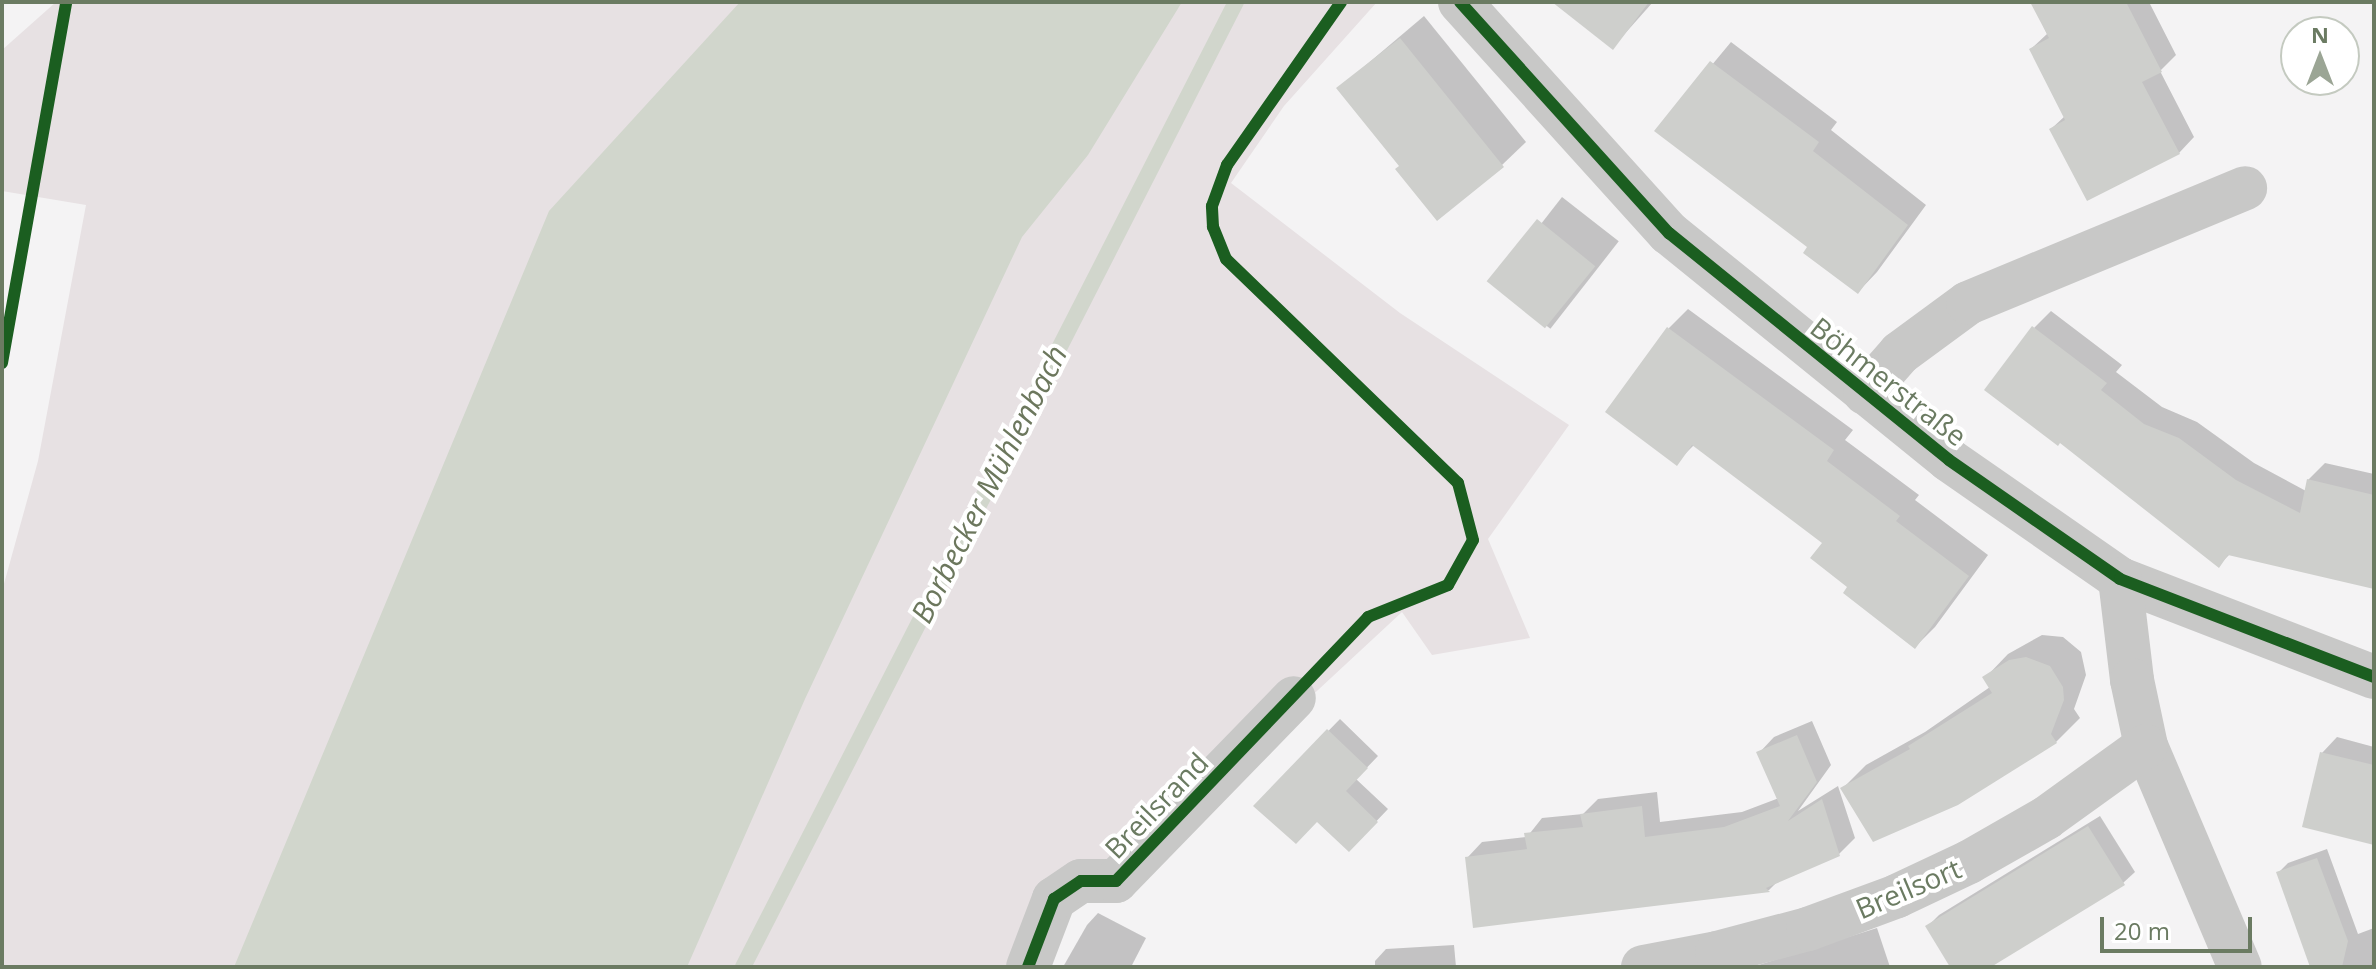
<!DOCTYPE html>
<html>
<head>
<meta charset="utf-8">
<style>
	body { margin:0 }
	#map { position:relative; width:2376px; height:969px; overflow:hidden; background:#f4f3f4; font-family:"Open Sans",sans-serif }
	div>[style] { position:absolute }
	.green>* { inset:0; background:#e7e1e3 }
	.water>* { inset:0; background:#d1d6cc }
	.shadow>* { inset:0; background:#0003; transform-origin:0 0 }
	.stream>* { height:16px; margin:-8px; padding:0 8px; transform-origin:8px; border-radius:8px; background:#d1d6cc }
	.building>* { inset:0; background:#cecfcc; transform-origin:0 0 }
	.minor>* { height:44px; margin:-22px; padding:0 22px; transform-origin:22px; border-radius:22px; background:#c8c8c7 }
	.cycleway>* { height:12px; margin:-6px; padding:0 6px; transform-origin:6px; border-radius:6px; background:#1b5e20 }
	span { translate:-50% -50%; white-space:nowrap; text-align:center; line-height:1.15; -webkit-text-stroke:8px #fff; paint-order:stroke }
	.street-label { font-size:28px; color:#6b7b62 }
	.water-label { font-size:30px; color:#6c775d; font-style:italic }
	.frame { position:absolute; inset:0; border:4px solid #6b7b62; pointer-events:none }
	.north { position:absolute; left:2280px; top:16px; width:80px; height:80px; box-sizing:border-box; background:#fff; border:2px solid #c4cac0; border-radius:50%; rotate:0deg; font-size:22px; font-weight:700; line-height:32px; text-align:center; color:#6b7b62 }
	.north::after { content:''; display:block; margin:auto; width:28px; height:36px; background:#9ba595; clip-path:polygon(50% 0,100% 100%,50% 72%,0 100%) }
	.scale { position:absolute; left:2100px; top:917px; width:152px; height:36px; box-sizing:border-box; border:4px solid #6b7b62; border-top:0; padding-left:10px; font-size:24px; line-height:28px; white-space:nowrap; color:#6b7b62; -webkit-text-stroke:6px #fff; paint-order:stroke }
</style>
</head>
<body>
<div id="map">
	<div class="green">
		<i style="clip-path:polygon(56px 2px,1377px 2px,1284px 106px,1231px 183px,1400px 313px,1569px 425px,1488px 539px,1530px 638px,1432px 655px,1402px 612px,1304px 703px,1120px 854px,1077px 874px,1021px 967px,2px 967px,2px 591px,38px 461px,86px 205px,2px 191px,2px 50px)"></i>
	</div>
	<div class="water">
		<i style="clip-path:polygon(740px 2px,1182px 2px,1088px 155px,1022px 237px,805px 699px,687px 967px,234px 967px,549px 211px)"></i>
	</div>
	<div class="shadow">
		<i style="clip-path:polygon(1567px 2px,1653px 2px,1613px 47px)"></i>
		<i style="clip-path:polygon(2032px 2px,2149px 2px,2176px 55px,2160px 71px,2194px 137px,2179px 153px,2051px 129px,2065px 116px,2031px 49px,2047px 34px)"></i>
		<i style="clip-path:polygon(1424px 16px,1526px 142px,1502px 165px,1402px 166px,1339px 88px)"></i>
		<i style="clip-path:polygon(1731px 42px,1837px 122px,1831px 130px,1926px 205px,1877px 272px,1858px 292px,1810px 247px,1657px 131px)"></i>
		<i style="left:1562px;top:197px;width:72px;height:111px;rotate:38deg"></i>
		<i style="clip-path:polygon(1688px 309px,1853px 430px,1845px 440px,1919px 495px,1915px 500px,1988px 555px,1935px 627px,1915px 647px,1850px 587px,1825px 543px,1695px 444px,1676px 463px,1669px 328px)"></i>
		<i style="clip-path:polygon(2051px 311px,2122px 365px,2116px 372px,2162px 407px,2197px 422px,2254px 463px,2306px 491px,2308px 480px,2325px 463px,2374px 474px,2374px 588px,2230px 554px,2219px 565px,2034px 328px)"></i>
		<i style="clip-path:polygon(2042px 635px,2063px 637px,2081px 652px,2086px 675px,2074px 709px,2080px 718px,2056px 742px,1842px 789px,1866px 765px,1925px 732px,1990px 687px,1985px 678px,2008px 654px)"></i>
		<i style="clip-path:polygon(1340px 719px,1378px 756px,1356px 779px,1388px 809px,1349px 850px,1317px 820px,1256px 805px)"></i>
		<i style="clip-path:polygon(1812px 721px,1831px 765px,1798px 811px,1838px 786px,1855px 838px,1839px 854px,1780px 879px,1769px 890px,1475px 926px,1467px 858px,1482px 842px,1527px 837px,1542px 818px,1583px 814px,1598px 799px,1657px 792px,1660px 822px,1742px 812px,1779px 798px,1759px 753px,1774px 737px)"></i>
		<i style="clip-path:polygon(2337px 737px,2374px 747px,2374px 836px,2322px 753px)"></i>
		<i style="clip-path:polygon(2100px 816px,2135px 872px,2123px 883px,1987px 967px,1952px 967px,1927px 927px,1939px 915px)"></i>
		<i style="clip-path:polygon(2327px 849px,2358px 934px,2374px 928px,2374px 967px,2311px 967px,2278px 873px,2288px 863px)"></i>
		<i style="clip-path:polygon(1098px 913px,1146px 938px,1131px 967px,1063px 967px,1087px 925px)"></i>
		<i style="clip-path:polygon(1877px 928px,1890px 967px,1752px 967px)"></i>
		<i style="clip-path:polygon(1454px 945px,1456px 967px,1375px 967px,1375px 961px,1386px 949px)"></i>
	</div>
	<div class="stream">
		<i style="left:743px;top:967px;width:1084px;rotate:-62.94deg"></i>
	</div>
	<div class="building">
		<i style="clip-path:polygon(1552px 2px,1649px 2px,1613px 50px)"></i>
		<i style="clip-path:polygon(2030px 2px,2126px 2px,2162px 72px,2142px 82px,2180px 154px,2087px 201px,2049px 129px,2065px 120px,2029px 49px,2049px 38px)"></i>
		<i style="clip-path:polygon(1400px 38px,1504px 167px,1437px 221px,1395px 169px,1399px 166px,1336px 88px)"></i>
		<i style="clip-path:polygon(1710px 61px,1819px 142px,1813px 151px,1908px 225px,1858px 294px,1803px 253px,1807px 247px,1654px 131px)"></i>
		<i style="left:1537px;top:219px;width:75px;height:80px;rotate:39deg"></i>
		<i style="clip-path:polygon(2032px 326px,2107px 383px,2101px 390px,2144px 424px,2179px 438px,2236px 480px,2300px 513px,2307px 479px,2374px 495px,2374px 589px,2228px 555px,2219px 568px,2060px 443px,2058px 446px,1984px 390px)"></i>
		<i style="clip-path:polygon(1667px 327px,1834px 450px,1827px 461px,1900px 516px,1896px 521px,1969px 576px,1915px 649px,1843px 593px,1847px 587px,1810px 558px,1822px 543px,1692px 445px,1677px 466px,1605px 412px)"></i>
		<i style="clip-path:polygon(2026px 657px,2050px 666px,2063px 687px,2064px 700px,2051px 734px,2057px 743px,1958px 805px,1873px 842px,1840px 788px,1910px 749px,1908px 746px,1992px 693px,1982px 677px,2009px 660px)"></i>
		<i style="clip-path:polygon(1327px 729px,1368px 768px,1346px 791px,1378px 822px,1349px 852px,1317px 822px,1296px 844px,1253px 806px)"></i>
		<i style="clip-path:polygon(1797px 735px,1817px 782px,1788px 821px,1822px 799px,1840px 856px,1766px 888px,1770px 892px,1473px 928px,1465px 857px,1527px 849px,1524px 833px,1583px 827px,1580px 814px,1642px 806px,1645px 837px,1724px 827px,1780px 806px,1756px 752px)"></i>
		<i style="clip-path:polygon(2320px 752px,2374px 765px,2374px 845px,2302px 827px)"></i>
		<i style="clip-path:polygon(2088px 826px,2125px 885px,1991px 967px,1950px 967px,1925px 926px)"></i>
		<i style="clip-path:polygon(2317px 858px,2348px 941px,2342px 967px,2310px 967px,2276px 872px)"></i>
	</div>
	<div class="minor">
		<i style="left:1460px;top:2px;width:312px;rotate:47.9deg"></i>
		<i style="left:1669px;top:233px;width:360px;rotate:39deg"></i>
		<i style="left:1949px;top:460px;width:208px;rotate:34.8deg"></i>
		<i style="left:2120px;top:579px;width:272px;rotate:21.1deg"></i>
		<i style="left:1865px;top:393px;width:53px;rotate:-48.8deg"></i>
		<i style="left:1900px;top:353px;width:84px;rotate:-36.3deg"></i>
		<i style="left:1968px;top:303px;width:300px;rotate:-22.5deg"></i>
		<i style="left:2120px;top:579px;width:102px;rotate:83.2deg"></i>
		<i style="left:2132px;top:680px;width:67px;rotate:78deg"></i>
		<i style="left:2146px;top:746px;width:240px;rotate:67deg"></i>
		<i style="left:1028px;top:967px;width:73px;rotate:-69.1deg"></i>
		<i style="left:1054px;top:899px;width:32px;rotate:-34deg"></i>
		<i style="left:1081px;top:881px;width:35px"></i>
		<i style="left:1116px;top:881px;width:255px;rotate:-45.8deg"></i>
		<i style="left:1643px;top:967px;width:75px;rotate:-10.7deg"></i>
		<i style="left:1717px;top:953px;width:94px;rotate:-14.8deg"></i>
		<i style="left:1808px;top:929px;width:95px;rotate:-20.3deg"></i>
		<i style="left:1897px;top:896px;width:80px;rotate:-25.3deg"></i>
		<i style="left:1969px;top:862px;width:89px;rotate:-29.7deg"></i>
		<i style="left:2046px;top:818px;width:123px;rotate:-35.8deg"></i>
	</div>
	<div class="cycleway">
		<i style="left:1460px;top:2px;width:312px;rotate:47.9deg"></i>
		<i style="left:1669px;top:233px;width:360px;rotate:39deg"></i>
		<i style="left:1949px;top:460px;width:208px;rotate:34.8deg"></i>
		<i style="left:2120px;top:579px;width:272px;rotate:21.1deg"></i>
		<i style="left:2px;top:363px;width:367px;rotate:-79.9deg"></i>
		<i style="left:1028px;top:967px;width:73px;rotate:-69.1deg"></i>
		<i style="left:1054px;top:899px;width:32px;rotate:-34deg"></i>
		<i style="left:1081px;top:881px;width:35px"></i>
		<i style="left:1116px;top:881px;width:365px;rotate:-46.3deg"></i>
		<i style="left:1368px;top:617px;width:86px;rotate:-21.8deg"></i>
		<i style="left:1448px;top:585px;width:51px;rotate:-60.9deg"></i>
		<i style="left:1473px;top:540px;width:59px;rotate:-104.7deg"></i>
		<i style="left:1458px;top:483px;width:322px;rotate:-136deg"></i>
		<i style="left:1226px;top:259px;width:35px;rotate:-112deg"></i>
		<i style="left:1213px;top:227px;width:21px;rotate:-93deg"></i>
		<i style="left:1212px;top:206px;width:44px;rotate:-69.9deg"></i>
		<i style="left:1227px;top:165px;width:199px;rotate:-55deg"></i>
	</div>
	<div class="street-label">
		<span style="left:1889px;top:381px;rotate:38deg">Böhmerstraße</span>
		<span style="left:1156px;top:805px;rotate:-46deg">Breilsrand</span>
		<span style="left:1908px;top:888px;rotate:-23deg">Breilsort</span>
	</div>
	<div class="water-label">
		<span style="left:989px;top:484px;rotate:-63deg">Borbecker Mühlenbach</span>
	</div>
	<div class="frame"></div>
	<div class="north">N</div>
	<div class="scale">20 m</div>
</div>
</body>
</html>
